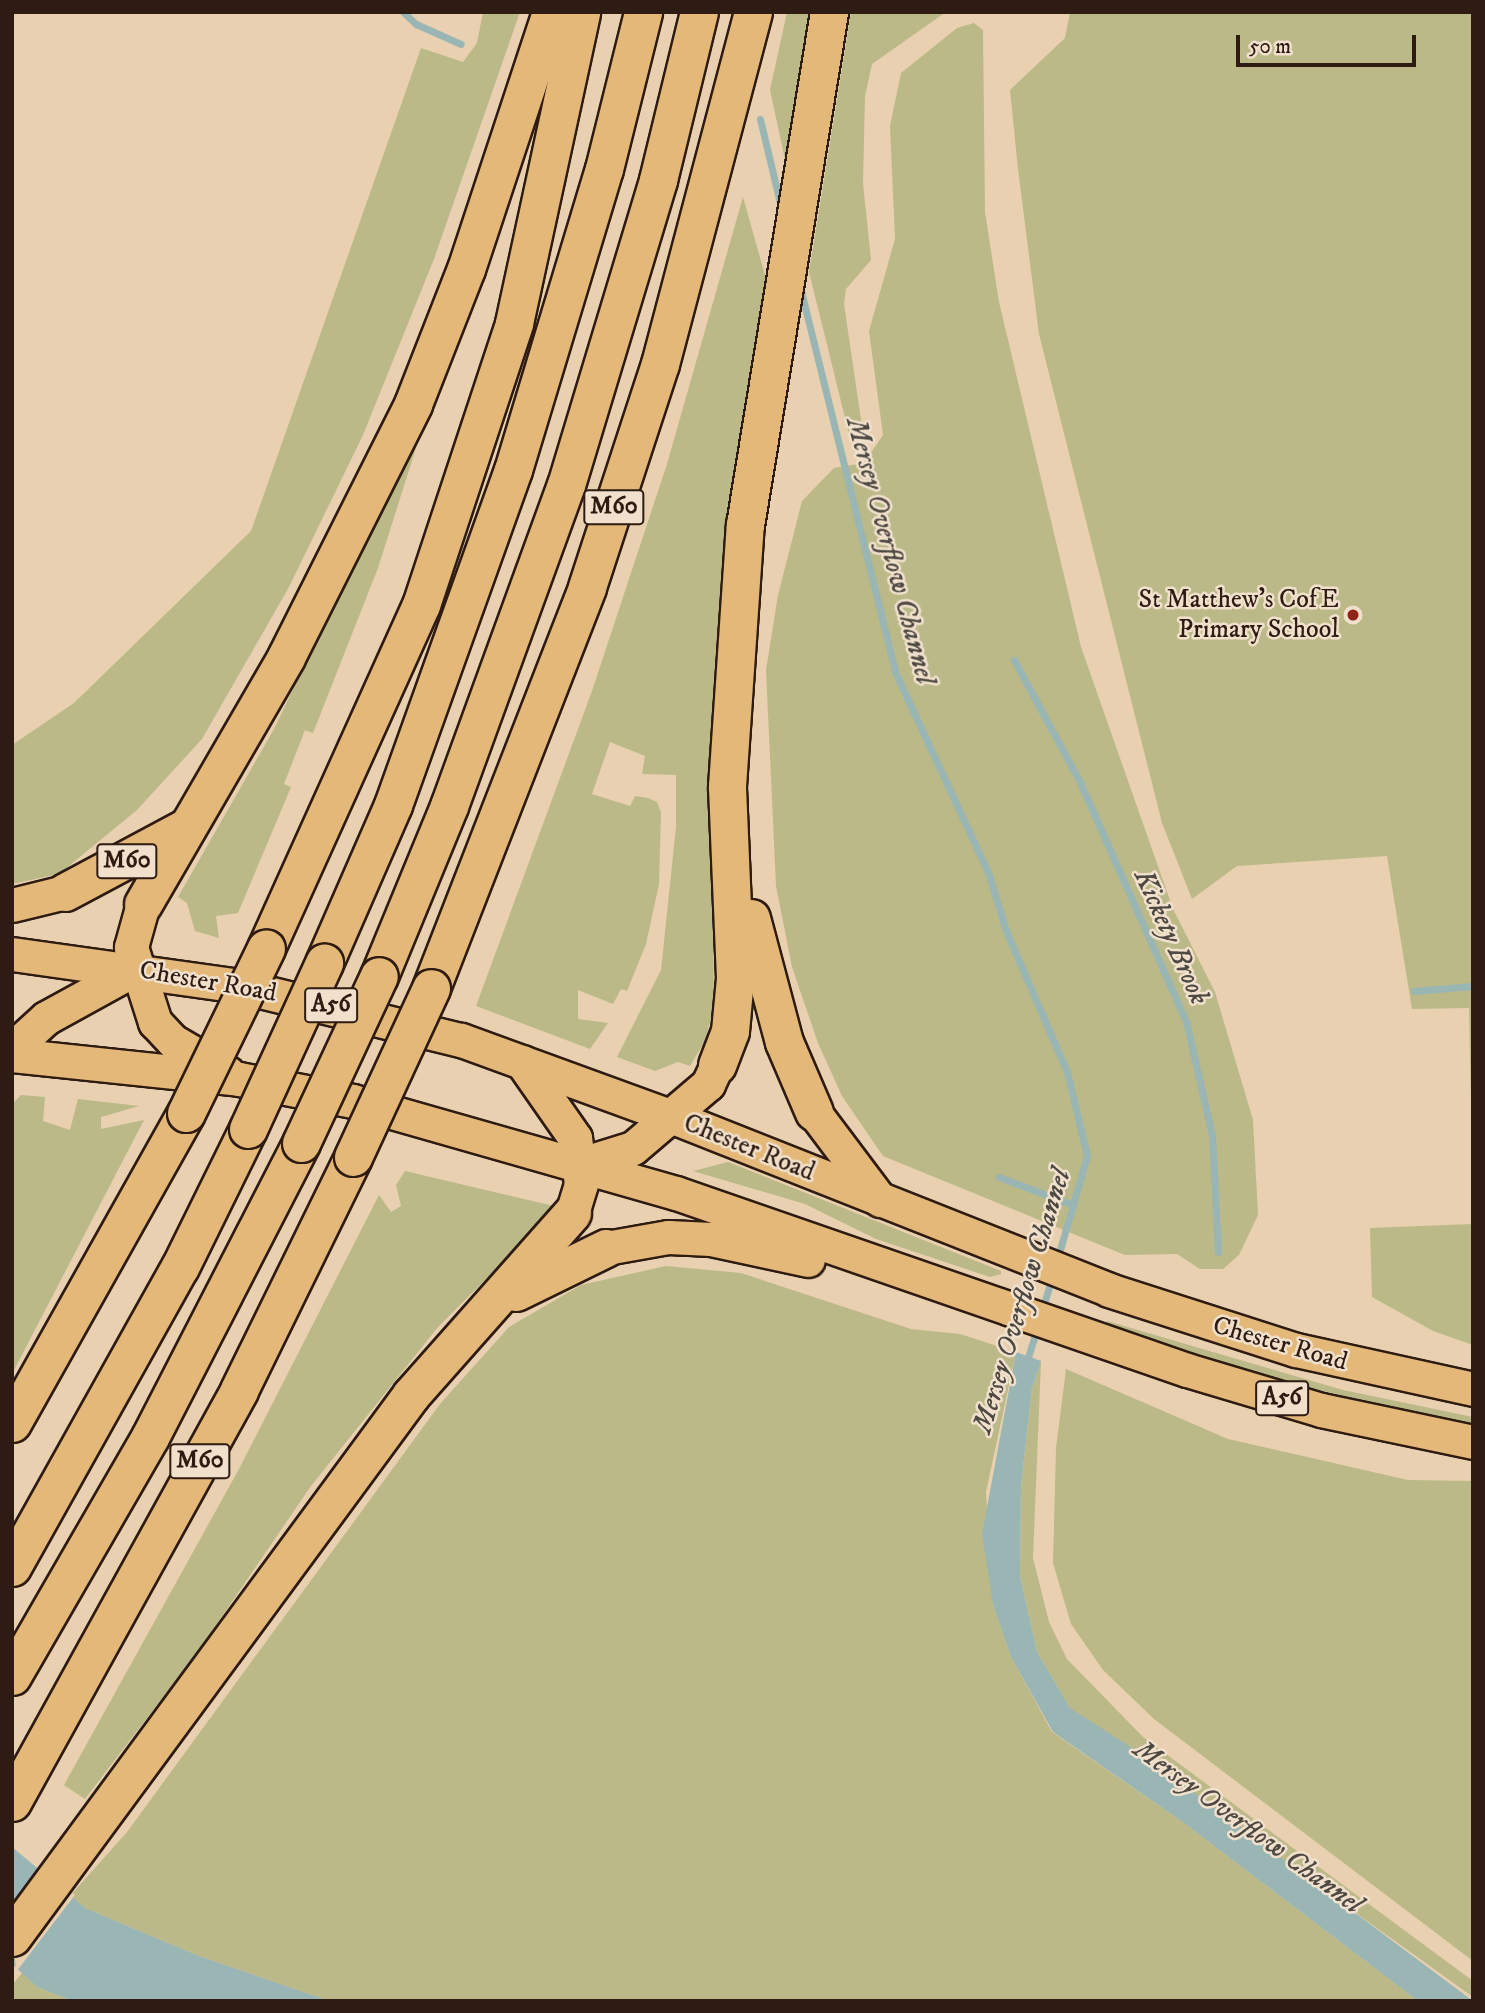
<!DOCTYPE html>
<html>
<head>
<meta charset="utf-8">
<style>
	body { margin:0 }
	#map { position:relative; width:1485px; height:2013px; overflow:hidden; background:#e8d0b0; font-family:"IM FELL DW Pica",serif }
	div>[style] { position:absolute }
	.green>* { inset:0; background:#bbb988 }
	.water>* { inset:0; background:#99b5b4 }
	.pier>* { inset:0; background:#e8d0b0 }
	.stream>* { height:7px; margin:-3.5px; padding:0 3.5px; transform-origin:3.5px; border-radius:3.5px; background:#99b5b4 }
	.roads { filter:drop-shadow(2px 0 #2e1b11) drop-shadow(-2px 0 #2e1b11) drop-shadow(0 2px #2e1b11) drop-shadow(0 -2px #2e1b11) }
	.trunk>* { height:33px; margin:-16.5px; padding:0 16.5px; transform-origin:16.5px; border-radius:16.5px; background:#e4b878 }
	.motorway>* { height:37px; margin:-18.5px; padding:0 18.5px; transform-origin:18.5px; border-radius:18.5px; background:#e4b878 }
	.bridges { filter:drop-shadow(2px 0 #2e1b11) drop-shadow(-2px 0 #2e1b11) drop-shadow(0 2px #2e1b11) drop-shadow(0 -2px #2e1b11) }
	.motorway-bridge>* { height:37px; margin:-18.5px; padding:0 18.5px; transform-origin:18.5px; border-radius:18.5px; background:#e4b878 }
	.dots>* { width:19px; height:19px; translate:-50% -50%; box-sizing:border-box; border:4px solid #f0e0cc; border-radius:50% }
	span { translate:-50% -50%; white-space:nowrap; text-align:center; line-height:1.15; -webkit-text-stroke:5px #f0e0cc; paint-order:stroke }
	.shield-label span { padding:2px 5px; background:#f0e0cc; border:2px solid; border-radius:5px; -webkit-text-stroke-width:0 }
	.shield-label { font-size:24px; color:#2e1b11; font-weight:700 }
	.poi-label { font-size:26px; color:#2e1b11 }
	.right { translate:-100% -50%; text-align:right }
	.street-label { font-size:26px; color:#2e1b11 }
	.water-label { font-size:28px; color:#4e4942; font-style:italic }
	.frame { position:absolute; inset:0; border:14px solid #2e1b11; pointer-events:none }
	.scale { position:absolute; left:1236px; top:35px; width:180px; height:32px; box-sizing:border-box; border:4px solid #2e1b11; border-top:0; padding-left:9px; font-size:21px; line-height:24px; white-space:nowrap; color:#2e1b11; -webkit-text-stroke:5px #f0e0cc; paint-order:stroke }
</style>
</head>
<body>
<div id="map">
	<div class="green">
		<i style="clip-path:polygon(483px 12px,520px 12px,434px 259px,363px 435px,289px 587px,202px 739px,137px 810px,59px 874px,12px 884px,12px 745px,74px 703px,251px 531px,421px 48px,463px 62px,477px 43px)"></i>
		<i style="clip-path:polygon(787px 12px,812px 12px,786px 164px,770px 90px)"></i>
		<i style="clip-path:polygon(851px 12px,946px 12px,872px 64px,865px 96px,863px 183px,871px 260px,846px 289px,844px 304px,864px 440px,851px 442px,809px 272px)"></i>
		<i style="clip-path:polygon(1070px 12px,1473px 12px,1473px 1197px,1469px 1008px,1412px 1009px,1387px 856px,1237px 866px,1192px 899px,1162px 823px,1039px 334px,1018px 169px,1010px 90px,1065px 38px)"></i>
		<i style="clip-path:polygon(974px 23px,983px 30px,985px 212px,999px 302px,1081px 647px,1173px 909px,1215px 992px,1253px 1120px,1258px 1215px,1239px 1255px,1223px 1269px,1200px 1269px,1177px 1254px,1125px 1255px,883px 1156px,842px 1096px,818px 1043px,792px 967px,776px 886px,766px 670px,778px 595px,802px 501px,834px 468px,864px 463px,883px 435px,869px 331px,895px 239px,890px 126px,901px 73px,957px 28px)"></i>
		<i style="clip-path:polygon(743px 197px,768px 286px,722px 592px,711px 730px,714px 1004px,706px 1039px,690px 1066px,678px 1062px,655px 1071px,617px 1057px,661px 970px,676px 827px,676px 775px,642px 774px,645px 756px,610px 742px,592px 794px,630px 806px,635px 796px,648px 798px,657px 802px,661px 813px,659px 884px,646px 944px,627px 991px,621px 989px,613px 1004px,578px 990px,578px 1019px,608px 1023px,590px 1049px,476px 1006px,592px 691px,667px 464px)"></i>
		<i style="clip-path:polygon(429px 407px,378px 568px,313px 733px,305px 730px,284px 784px,291px 787px,238px 913px,216px 916px,219px 938px,195px 931px,187px 903px,178px 897px,274px 729px)"></i>
		<i style="clip-path:polygon(21px 1095px,45px 1097px,43px 1121px,70px 1130px,78px 1099px,139px 1106px,101px 1117px,101px 1129px,144px 1120px,12px 1374px,12px 1104px)"></i>
		<i style="clip-path:polygon(728px 1162px,1001px 1271px,1001px 1274px,990px 1277px,876px 1239px,805px 1204px,693px 1171px)"></i>
		<i style="clip-path:polygon(405px 1171px,558px 1207px,438px 1327px,311px 1486px,199px 1650px,85px 1799px,64px 1785px,239px 1469px,379px 1195px,391px 1212px,401px 1206px,396px 1185px)"></i>
		<i style="clip-path:polygon(1473px 1224px,1473px 1345px,1433px 1331px,1372px 1297px,1370px 1228px)"></i>
		<i style="clip-path:polygon(666px 1266px,741px 1273px,911px 1329px,960px 1334px,1016px 1352px,986px 1492px,993px 1605px,1011px 1657px,1052px 1732px,1184px 1823px,1418px 2001px,330px 2001px,199px 1956px,85px 1908px,70px 1896px,127px 1832px,440px 1404px,509px 1327px,581px 1285px)"></i>
		<i style="clip-path:polygon(1107px 1321px,1343px 1390px,1473px 1417px,1473px 1426px,1238px 1371px,1105px 1326px)"></i>
		<i style="clip-path:polygon(1041px 1361px,1033px 1558px,1049px 1622px,1067px 1659px,1143px 1737px,1473px 1981px,1473px 1997px,1070px 1708px,1037px 1652px,1020px 1576px,1021px 1486px,1032px 1388px)"></i>
		<i style="clip-path:polygon(1066px 1369px,1228px 1439px,1408px 1480px,1473px 1481px,1473px 1961px,1154px 1719px,1103px 1670px,1071px 1624px,1053px 1563px,1056px 1448px)"></i>
		<i style="clip-path:polygon(22px 1973px,37px 1987px,73px 2001px,12px 2001px,12px 1985px)"></i>
	</div>
	<div class="water">
		<i style="clip-path:polygon(1016px 1352px,1041px 1361px,1032px 1388px,1021px 1486px,1020px 1576px,1037px 1652px,1070px 1708px,1146px 1757px,1473px 2001px,1418px 2001px,1184px 1823px,1053px 1732px,1011px 1657px,993px 1605px,982px 1534px)"></i>
		<i style="clip-path:polygon(12px 1847px,85px 1908px,199px 1956px,330px 2001px,73px 2001px,37px 1987px,12px 1964px)"></i>
	</div>
	<div class="pier">
		<i style="clip-path:polygon(43px 1869px,75px 1895px,16px 1972px,12px 1910px)"></i>
	</div>
	<div class="stream">
		<i style="left:403px;top:12px;width:18px;rotate:43deg"></i>
		<i style="left:416px;top:24px;width:49px;rotate:24deg"></i>
		<i style="left:760px;top:119px;width:90px;rotate:76.6deg"></i>
		<i style="left:799px;top:283px;width:401px;rotate:76.1deg"></i>
		<i style="left:895px;top:672px;width:221px;rotate:65.1deg"></i>
		<i style="left:988px;top:872px;width:62px;rotate:73deg"></i>
		<i style="left:1006px;top:931px;width:154px;rotate:66.6deg"></i>
		<i style="left:1067px;top:1072px;width:86px;rotate:76.6deg"></i>
		<i style="left:1087px;top:1156px;width:108px;rotate:106.1deg"></i>
		<i style="left:1014px;top:660px;width:136px;rotate:61.6deg"></i>
		<i style="left:1079px;top:780px;width:264px;rotate:66.1deg"></i>
		<i style="left:1186px;top:1021px;width:117px;rotate:77.2deg"></i>
		<i style="left:1212px;top:1135px;width:117px;rotate:87.1deg"></i>
		<i style="left:1414px;top:991px;width:59px;rotate:-4.8deg"></i>
		<i style="left:999px;top:1177px;width:79px;rotate:20.7deg"></i>
		<i style="left:1042px;top:1310px;width:34px;rotate:-73deg"></i>
		<i style="left:1026px;top:1364px;width:38px;rotate:-73deg"></i>
	</div>
	<div class="roads">
		<div class="trunk">
			<i style="left:143px;top:904px;width:45px;rotate:105.6deg"></i>
			<i style="left:131px;top:947px;width:79px;rotate:72.3deg"></i>
			<i style="left:155px;top:1022px;width:26px;rotate:47deg"></i>
			<i style="left:173px;top:1041px;width:64px;rotate:30.2deg"></i>
			<i style="left:12px;top:905px;width:55px;rotate:-13.8deg"></i>
			<i style="left:12px;top:954px;width:229px;rotate:8deg"></i>
			<i style="left:239px;top:986px;width:228px;rotate:13.7deg"></i>
			<i style="left:461px;top:1040px;width:226px;rotate:20deg"></i>
			<i style="left:673px;top:1117px;width:469px;rotate:21.6deg"></i>
			<i style="left:1109px;top:1290px;width:196px;rotate:17.8deg"></i>
			<i style="left:1296px;top:1350px;width:181px;rotate:12.4deg"></i>
			<i style="left:12px;top:1049px;width:46px;rotate:-42.4deg"></i>
			<i style="left:46px;top:1018px;width:102px;rotate:-28.8deg"></i>
			<i style="left:12px;top:1055px;width:228px;rotate:6deg"></i>
			<i style="left:239px;top:1079px;width:116px;rotate:10.9deg"></i>
			<i style="left:353px;top:1101px;width:336px;rotate:15.9deg"></i>
			<i style="left:676px;top:1193px;width:541px;rotate:19.11deg"></i>
			<i style="left:1187px;top:1370px;width:140px;rotate:16.6deg"></i>
			<i style="left:1321px;top:1410px;width:155px;rotate:11.9deg"></i>
			<i style="left:522px;top:1062px;width:93px;rotate:55.1deg"></i>
			<i style="left:575px;top:1138px;width:46px;rotate:82.6deg"></i>
			<i style="left:581px;top:1184px;width:30px;rotate:107deg"></i>
			<i style="left:814px;top:1112px;width:110px;rotate:53.1deg"></i>
			<i style="left:581px;top:1164px;width:54px;rotate:-17.1deg"></i>
			<i style="left:633px;top:1148px;width:99px;rotate:-40.5deg"></i>
			<i style="left:708px;top:1084px;width:21px;rotate:-65deg"></i>
			<i style="left:606px;top:1248px;width:63px;rotate:-10.1deg"></i>
			<i style="left:668px;top:1237px;width:43px;rotate:2.7deg"></i>
			<i style="left:711px;top:1239px;width:99px;rotate:12.2deg"></i>
		</div>
		<div class="motorway">
			<i style="left:65px;top:892px;width:136px;rotate:-28.1deg"></i>
			<i style="left:143px;top:904px;width:285px;rotate:-59.9deg"></i>
			<i style="left:286px;top:657px;width:283px;rotate:-63.3deg"></i>
			<i style="left:413px;top:404px;width:145px;rotate:-68.6deg"></i>
			<i style="left:466px;top:269px;width:271px;rotate:-71.7deg"></i>
			<i style="left:751px;top:918px;width:128px;rotate:75.1deg"></i>
			<i style="left:784px;top:1042px;width:76px;rotate:66.8deg"></i>
			<i style="left:266px;top:948px;width:376px;rotate:-65.7deg"></i>
			<i style="left:421px;top:605px;width:297px;rotate:-71.7deg"></i>
			<i style="left:514px;top:323px;width:318px;rotate:-77.8deg"></i>
			<i style="left:324px;top:963px;width:172px;rotate:-66.4deg"></i>
			<i style="left:393px;top:805px;width:356px;rotate:-70.3deg"></i>
			<i style="left:513px;top:470px;width:314px;rotate:-73.2deg"></i>
			<i style="left:604px;top:169px;width:162px;rotate:-76deg"></i>
			<i style="left:379px;top:976px;width:184px;rotate:-67.6deg"></i>
			<i style="left:449px;top:806px;width:342px;rotate:-70deg"></i>
			<i style="left:566px;top:485px;width:319px;rotate:-73.2deg"></i>
			<i style="left:658px;top:180px;width:173px;rotate:-76.3deg"></i>
			<i style="left:431px;top:988px;width:430px;rotate:-68.7deg"></i>
			<i style="left:587px;top:587px;width:235px;rotate:-71.9deg"></i>
			<i style="left:660px;top:364px;width:364px;rotate:-75.2deg"></i>
			<i style="left:717px;top:1065px;width:36px;rotate:-69deg"></i>
			<i style="left:730px;top:1031px;width:53px;rotate:-84.6deg"></i>
			<i style="left:735px;top:978px;width:192px;rotate:-92.4deg"></i>
			<i style="left:727px;top:786px;width:262px;rotate:-86.1deg"></i>
			<i style="left:745px;top:525px;width:520px;rotate:-80.7deg"></i>
			<i style="left:516px;top:1292px;width:100px;rotate:-26.1deg"></i>
			<i style="left:12px;top:1423px;width:355px;rotate:-60.7deg"></i>
			<i style="left:12px;top:1567px;width:344px;rotate:-60.8deg"></i>
			<i style="left:180px;top:1267px;width:154px;rotate:-63.8deg"></i>
			<i style="left:12px;top:1676px;width:276px;rotate:-60deg"></i>
			<i style="left:150px;top:1437px;width:331px;rotate:-62.8deg"></i>
			<i style="left:12px;top:1802px;width:470px;rotate:-61.1deg"></i>
			<i style="left:239px;top:1390px;width:259px;rotate:-63.9deg"></i>
			<i style="left:12px;top:1937px;width:673px;rotate:-53.64deg"></i>
			<i style="left:411px;top:1395px;width:243px;rotate:-48.5deg"></i>
		</div>
	</div>
	<div class="bridges">
		<div class="motorway-bridge">
			<i style="left:186px;top:1113px;width:183px;rotate:-64.1deg"></i>
			<i style="left:248px;top:1129px;width:183px;rotate:-65.4deg"></i>
			<i style="left:301px;top:1143px;width:184px;rotate:-65deg"></i>
			<i style="left:353px;top:1157px;width:186px;rotate:-65.2deg"></i>
		</div>
	</div>
	<div class="dots">
		<i style="left:1353px;top:615px;background:#8f2418"></i>
	</div>
	<div class="shield-label">
		<span style="left:614px;top:507px">M60</span>
		<span style="left:127px;top:861px">M60</span>
		<span style="left:331px;top:1005px">A56</span>
		<span style="left:1282px;top:1398px">A56</span>
		<span style="left:200px;top:1461px">M60</span>
	</div>
	<div class="poi-label">
		<span class="right" style="left:1339px;top:615px">St Matthew's CofE<br>Primary School</span>
	</div>
	<div class="street-label">
		<span style="left:208px;top:982px;rotate:10deg">Chester Road</span>
		<span style="left:749px;top:1148px;rotate:22deg">Chester Road</span>
		<span style="left:1280px;top:1344px;rotate:16deg">Chester Road</span>
	</div>
	<div class="water-label">
		<span style="left:890px;top:551px;rotate:75deg">Mersey Overflow Channel</span>
		<span style="left:1171px;top:937px;rotate:66deg">Kickety Brook</span>
		<span style="left:1022px;top:1301px;rotate:-73deg">Mersey Overflow Channel</span>
		<span style="left:1248px;top:1827px;rotate:36deg">Mersey Overflow Channel</span>
	</div>
	<div class="frame"></div>
	<div class="scale">50 m</div>
</div>
</body>
</html>
